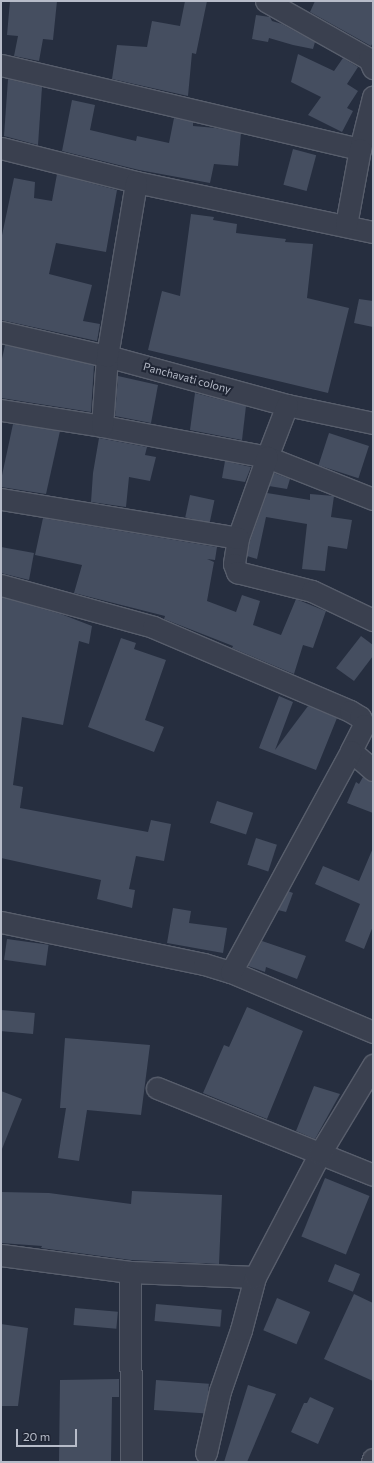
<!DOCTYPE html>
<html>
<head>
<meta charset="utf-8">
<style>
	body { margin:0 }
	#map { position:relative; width:374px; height:1463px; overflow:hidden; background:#262e3f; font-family:Commissioner,sans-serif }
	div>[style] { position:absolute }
	.building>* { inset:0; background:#454e60; transform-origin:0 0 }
	.roads { filter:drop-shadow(1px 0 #585e6c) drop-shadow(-1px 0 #585e6c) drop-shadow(0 1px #585e6c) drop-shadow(0 -1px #585e6c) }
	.minor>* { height:21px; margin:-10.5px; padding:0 10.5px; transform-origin:10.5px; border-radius:10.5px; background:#3a404f }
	span { translate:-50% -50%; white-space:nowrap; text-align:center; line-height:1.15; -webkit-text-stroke:4px #1f2534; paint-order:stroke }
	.street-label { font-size:11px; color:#b7bcc9 }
	.frame { position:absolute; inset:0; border:2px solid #b7bcc9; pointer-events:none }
	.scale { position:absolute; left:16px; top:1429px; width:61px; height:18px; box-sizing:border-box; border:2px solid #b7bcc9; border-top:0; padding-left:5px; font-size:12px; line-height:14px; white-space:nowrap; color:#b7bcc9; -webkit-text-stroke:3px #1f2534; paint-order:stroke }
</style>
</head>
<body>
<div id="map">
	<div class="building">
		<i style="clip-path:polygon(10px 1px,57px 1px,53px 40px,43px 39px,39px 61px,14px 56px,18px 36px,7px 35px)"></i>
		<i style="clip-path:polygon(185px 1px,207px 1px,196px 54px,192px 53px,188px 96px,112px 79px,117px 45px,147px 47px,152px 21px,180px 26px)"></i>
		<i style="clip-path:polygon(315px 1px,373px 1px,373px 42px,371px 46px,310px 12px)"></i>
		<i style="clip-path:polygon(256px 15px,270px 17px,272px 21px,282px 24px,315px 42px,313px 49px,293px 45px,269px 38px,268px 42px,252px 39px)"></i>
		<i style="clip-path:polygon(298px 54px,334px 71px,343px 58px,358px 67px,347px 84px,358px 91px,347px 108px,353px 111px,342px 132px,308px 115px,321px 97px,291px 82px)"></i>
		<i style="clip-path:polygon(8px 79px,42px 87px,38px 145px,4px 136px)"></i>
		<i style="clip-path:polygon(72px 100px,95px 105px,90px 130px,136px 141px,137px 136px,169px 143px,174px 118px,193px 122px,193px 126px,216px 128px,241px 133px,238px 166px,214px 164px,210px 183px,139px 170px,62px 151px)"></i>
		<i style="left:293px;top:149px;width:24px;height:37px;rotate:15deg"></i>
		<i style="clip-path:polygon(57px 174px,117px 190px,106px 252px,56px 243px,49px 274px,92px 285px,83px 321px,100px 324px,97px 341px,1px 320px,1px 240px,14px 178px,35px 182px,34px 198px,52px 201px)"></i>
		<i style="clip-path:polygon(191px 214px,214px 217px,213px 220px,237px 224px,236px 233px,286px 239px,285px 242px,313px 244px,307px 298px,349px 308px,328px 393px,148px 350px,162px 291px,180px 296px)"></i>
		<i style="clip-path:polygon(359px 299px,373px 301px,373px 327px,354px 323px)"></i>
		<i style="clip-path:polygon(5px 345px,94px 365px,91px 412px,1px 398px,1px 363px)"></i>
		<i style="clip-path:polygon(118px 376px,158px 385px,151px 423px,115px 416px)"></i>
		<i style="clip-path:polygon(195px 393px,246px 406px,242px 440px,190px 430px)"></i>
		<i style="clip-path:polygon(13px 424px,60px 431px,46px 494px,1px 487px,1px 480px)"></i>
		<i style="left:329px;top:433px;width:42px;height:34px;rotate:18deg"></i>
		<i style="clip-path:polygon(99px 438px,147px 447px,145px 455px,156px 457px,150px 481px,129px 477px,126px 507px,91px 502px,93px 473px)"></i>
		<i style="clip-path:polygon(225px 461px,251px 467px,245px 482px,222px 478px)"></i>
		<i style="clip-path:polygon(274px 473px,290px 479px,287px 489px,269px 486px)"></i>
		<i style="clip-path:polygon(267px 493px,310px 500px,310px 494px,334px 496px,331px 517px,352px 520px,347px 549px,328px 546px,325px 571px,302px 569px,307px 524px,266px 517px,257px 559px,247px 556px,250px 541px)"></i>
		<i style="left:190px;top:495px;width:25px;height:23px;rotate:12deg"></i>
		<i style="clip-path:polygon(43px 518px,217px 547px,215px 560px,207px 559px,214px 562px,207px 601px,236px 612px,242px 595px,260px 601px,253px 625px,281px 635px,296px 599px,323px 610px,326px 611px,313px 648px,303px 645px,294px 674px,232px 648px,233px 646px,164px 619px,165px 616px,74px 593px,82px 565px,35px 555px)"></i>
		<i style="clip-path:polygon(1px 547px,34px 553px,29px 580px,1px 573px)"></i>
		<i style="clip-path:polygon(1px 597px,61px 614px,92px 626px,89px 644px,79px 641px,63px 725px,22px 717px,13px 785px,23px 787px,20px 808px,148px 832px,151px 820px,171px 824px,164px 861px,136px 856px,129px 889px,135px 890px,132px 908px,97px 899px,101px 880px,1px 858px)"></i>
		<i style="clip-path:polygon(361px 636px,373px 645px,373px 656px,354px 681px,336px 668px)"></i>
		<i style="clip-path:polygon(121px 638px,136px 643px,134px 649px,166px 660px,145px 720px,164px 727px,154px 752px,88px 727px)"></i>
		<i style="clip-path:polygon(279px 696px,293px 702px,275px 750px,308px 706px,337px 718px,316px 770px,259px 748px)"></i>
		<i style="clip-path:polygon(363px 777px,373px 782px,373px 813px,347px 803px,356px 782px,359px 784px)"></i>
		<i style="left:217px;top:801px;width:38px;height:23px;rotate:18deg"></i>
		<i style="left:256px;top:838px;width:22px;height:28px;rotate:18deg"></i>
		<i style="clip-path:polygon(373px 848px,373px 926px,364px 949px,345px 941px,360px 904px,315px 884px,323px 866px,359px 881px)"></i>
		<i style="clip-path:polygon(288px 891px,293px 893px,286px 912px,278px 910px)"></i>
		<i style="clip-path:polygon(173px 908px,191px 911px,189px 923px,227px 928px,223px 953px,167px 943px)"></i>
		<i style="left:7px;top:939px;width:42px;height:21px;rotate:8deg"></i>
		<i style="clip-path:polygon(262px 941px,306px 956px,297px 979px,266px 967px,265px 972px,248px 966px)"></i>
		<i style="clip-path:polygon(247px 1007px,303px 1031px,267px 1119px,203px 1093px,224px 1045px,229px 1047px)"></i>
		<i style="left:1px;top:1010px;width:34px;height:21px;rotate:5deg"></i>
		<i style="clip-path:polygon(65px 1038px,150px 1045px,141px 1115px,87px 1110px,79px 1161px,58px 1158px,66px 1108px,60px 1108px)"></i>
		<i style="clip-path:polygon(314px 1086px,340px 1094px,315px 1139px,296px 1131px)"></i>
		<i style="clip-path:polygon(1px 1091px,22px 1099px,2px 1149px,1px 1149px)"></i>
		<i style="left:325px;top:1178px;width:48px;height:63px;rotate:22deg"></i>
		<i style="clip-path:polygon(132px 1191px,222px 1195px,219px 1264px,131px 1260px,41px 1248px,42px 1246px,1px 1243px,1px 1192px,49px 1193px,131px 1204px)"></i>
		<i style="left:335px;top:1264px;width:27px;height:19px;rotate:22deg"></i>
		<i style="clip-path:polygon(354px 1294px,373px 1303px,373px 1381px,324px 1359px)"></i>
		<i style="left:277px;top:1298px;width:36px;height:35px;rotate:23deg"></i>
		<i style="left:156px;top:1304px;width:66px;height:17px;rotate:5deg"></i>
		<i style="left:75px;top:1308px;width:43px;height:17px;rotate:5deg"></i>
		<i style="clip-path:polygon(1px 1324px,28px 1328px,18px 1406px,1px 1406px)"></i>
		<i style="clip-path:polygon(119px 1379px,119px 1397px,112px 1397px,111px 1462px,59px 1462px,60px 1380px)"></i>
		<i style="left:156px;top:1380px;width:53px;height:30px;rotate:4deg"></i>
		<i style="clip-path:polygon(248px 1385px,276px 1394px,247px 1462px,224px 1462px)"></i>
		<i style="clip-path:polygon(310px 1397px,334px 1408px,318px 1444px,291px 1432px,304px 1403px,307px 1403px)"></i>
	</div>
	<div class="roads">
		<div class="minor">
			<i style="left:266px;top:1px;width:118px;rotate:29.4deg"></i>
			<i style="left:369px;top:59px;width:10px;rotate:66deg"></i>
			<i style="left:1px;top:65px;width:369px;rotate:13.2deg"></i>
			<i style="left:360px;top:149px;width:54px;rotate:-76deg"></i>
			<i style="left:1px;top:148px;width:139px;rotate:14.1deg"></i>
			<i style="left:136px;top:182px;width:242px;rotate:11.9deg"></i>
			<i style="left:346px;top:225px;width:77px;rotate:-79.6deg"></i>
			<i style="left:1px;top:332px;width:109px;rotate:12.8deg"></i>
			<i style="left:107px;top:356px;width:187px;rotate:15.2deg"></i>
			<i style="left:287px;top:405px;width:88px;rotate:11.8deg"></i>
			<i style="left:287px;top:405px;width:56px;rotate:111deg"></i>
			<i style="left:267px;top:457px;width:114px;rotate:21.6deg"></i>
			<i style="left:1px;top:410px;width:102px;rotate:9deg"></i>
			<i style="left:102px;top:426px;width:168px;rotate:10.6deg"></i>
			<i style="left:267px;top:457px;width:86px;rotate:109.7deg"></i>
			<i style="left:238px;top:538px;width:26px;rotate:99deg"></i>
			<i style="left:234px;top:564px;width:9px;rotate:69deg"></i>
			<i style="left:237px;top:572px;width:77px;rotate:14.2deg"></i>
			<i style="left:312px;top:591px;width:68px;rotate:25.4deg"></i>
			<i style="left:102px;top:426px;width:70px;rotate:-85.9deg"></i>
			<i style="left:107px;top:356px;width:176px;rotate:-80.5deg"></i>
			<i style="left:1px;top:499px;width:240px;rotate:9.3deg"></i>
			<i style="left:1px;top:585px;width:158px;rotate:15.4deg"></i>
			<i style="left:153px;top:627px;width:214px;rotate:23.1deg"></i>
			<i style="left:350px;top:711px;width:12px;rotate:31deg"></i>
			<i style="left:360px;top:717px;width:9px;rotate:63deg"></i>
			<i style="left:364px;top:725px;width:29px;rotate:117deg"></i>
			<i style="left:351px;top:751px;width:29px;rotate:41deg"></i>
			<i style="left:1px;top:922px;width:207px;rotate:11.7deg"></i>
			<i style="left:204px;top:964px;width:28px;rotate:17deg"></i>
			<i style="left:231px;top:972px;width:154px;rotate:22.9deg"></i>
			<i style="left:231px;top:972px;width:251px;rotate:-61.5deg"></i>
			<i style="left:157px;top:1088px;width:233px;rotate:21.9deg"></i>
			<i style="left:1px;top:1255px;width:130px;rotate:7.5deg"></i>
			<i style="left:130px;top:1272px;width:125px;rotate:2.3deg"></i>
			<i style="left:130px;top:1272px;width:190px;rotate:89.7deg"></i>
			<i style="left:206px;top:1453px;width:64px;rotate:-77.3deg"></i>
			<i style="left:220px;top:1391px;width:65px;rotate:-71deg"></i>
			<i style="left:241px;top:1330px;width:55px;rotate:-75.2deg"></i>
			<i style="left:255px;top:1277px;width:140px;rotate:-62.3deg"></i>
			<i style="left:320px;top:1153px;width:103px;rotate:-58.9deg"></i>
			<i style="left:372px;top:1462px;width:3px;rotate:-72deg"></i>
		</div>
	</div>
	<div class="street-label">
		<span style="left:187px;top:378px;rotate:15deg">Panchavati colony</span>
	</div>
	<div class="frame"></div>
	<div class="scale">20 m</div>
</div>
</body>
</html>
